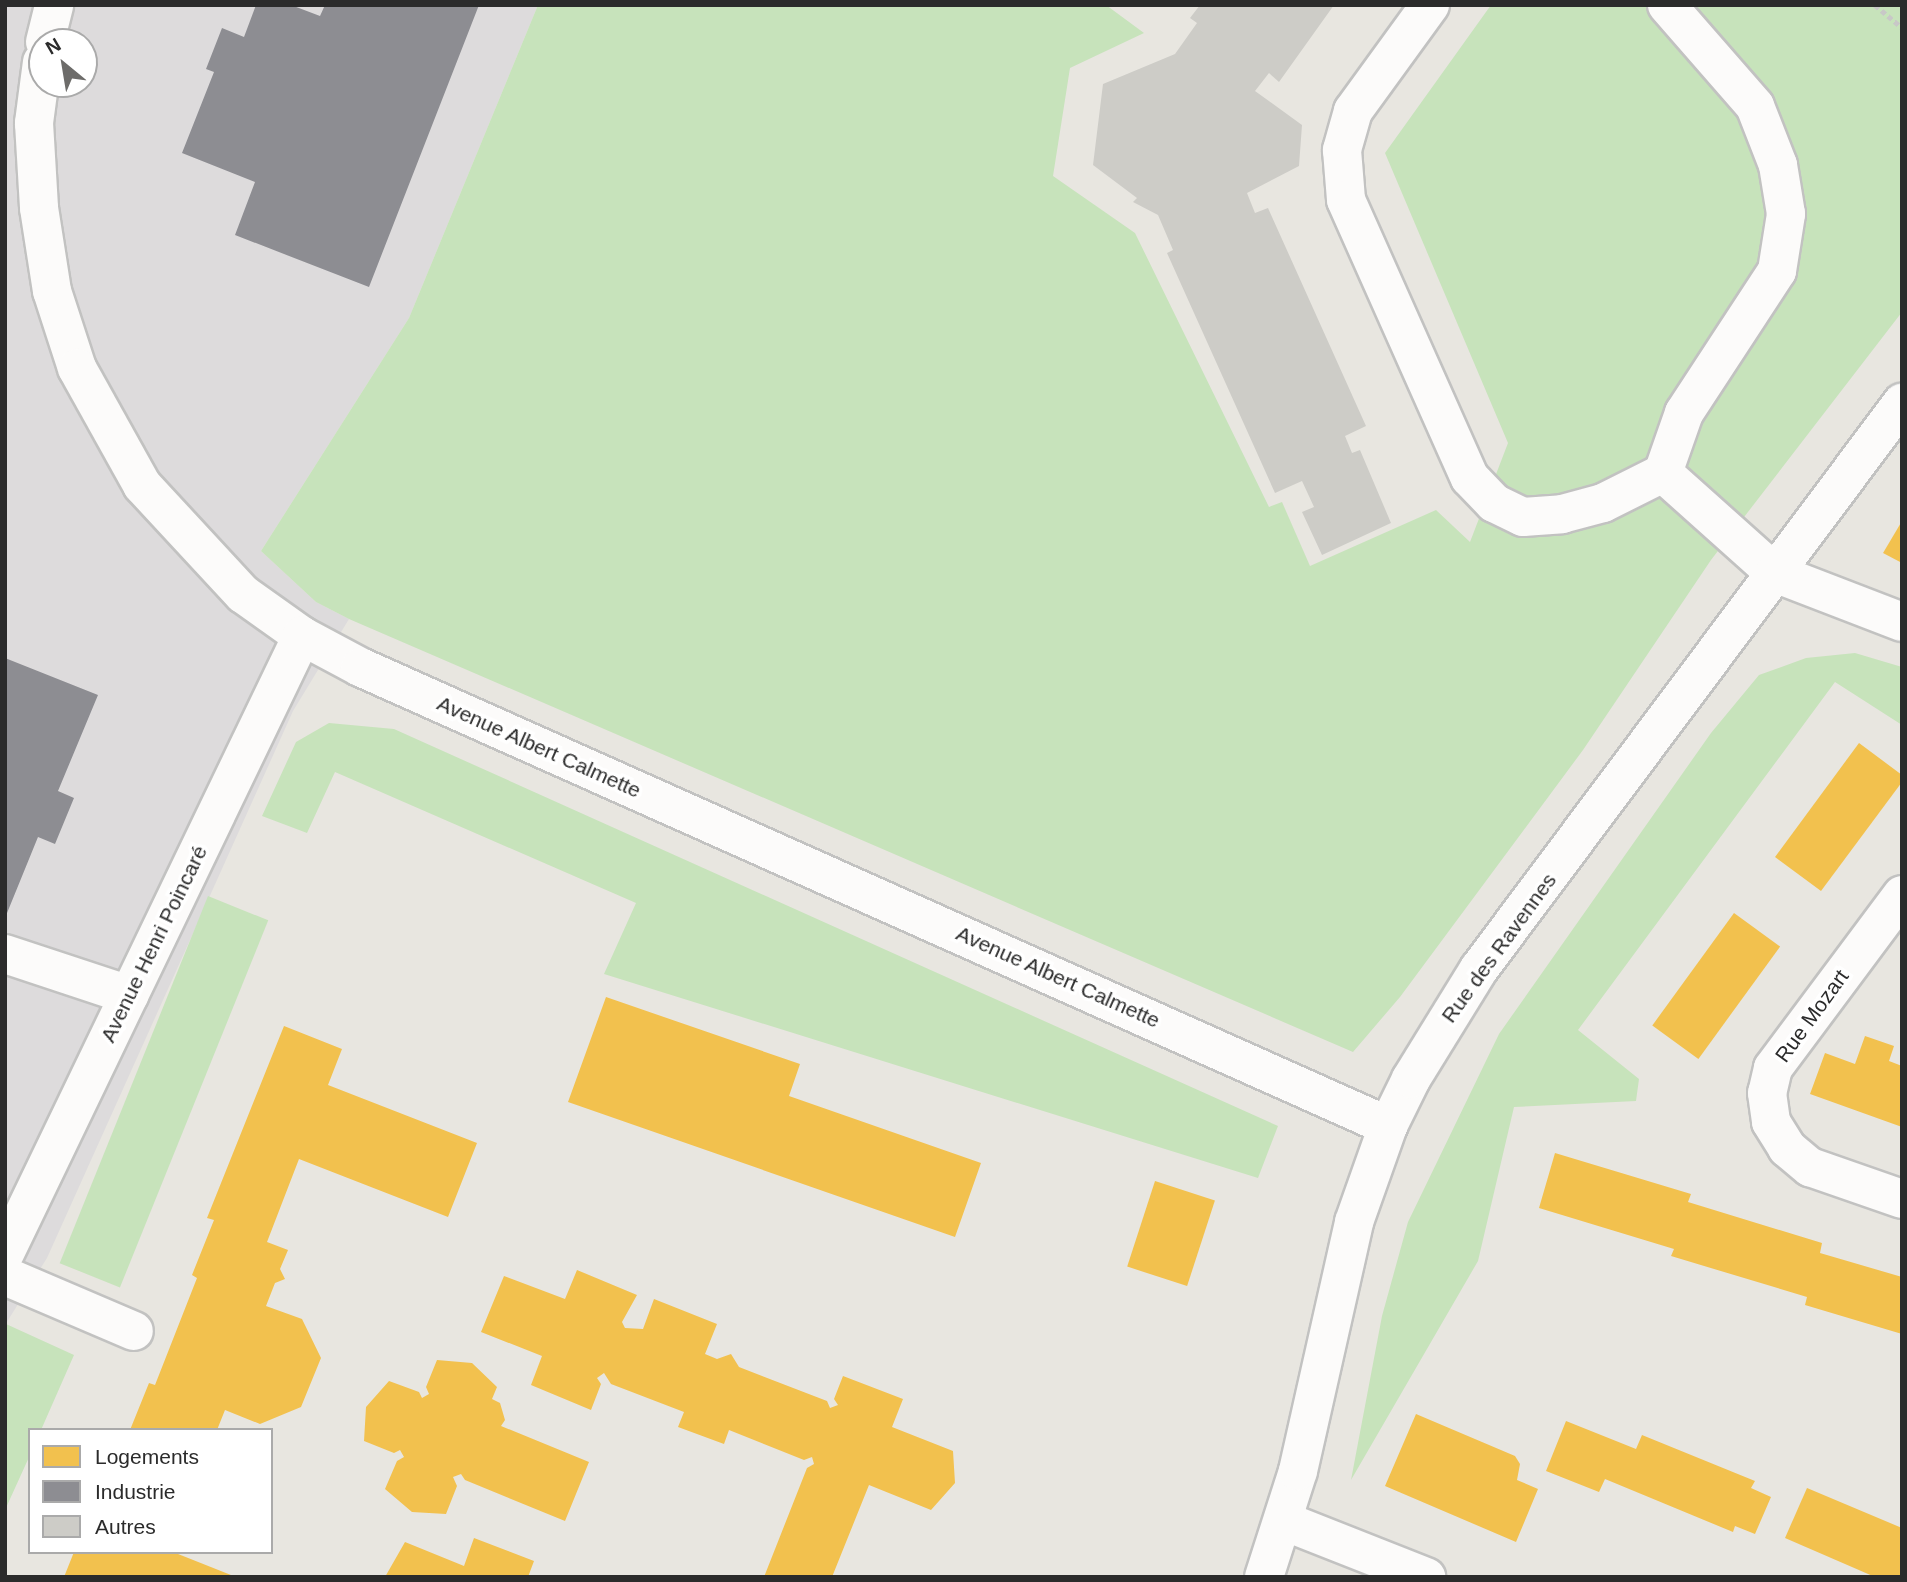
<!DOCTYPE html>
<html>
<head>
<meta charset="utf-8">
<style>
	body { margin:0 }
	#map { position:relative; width:1907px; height:1582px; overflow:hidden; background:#e8e6e0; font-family:Helvetica,sans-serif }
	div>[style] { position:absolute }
	.industrial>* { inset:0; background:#dddbdc }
	.green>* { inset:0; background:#c7e3bb; transform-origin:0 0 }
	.homes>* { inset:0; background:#f2c14e; transform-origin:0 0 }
	.industry>* { inset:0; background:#8d8d92 }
	.building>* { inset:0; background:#cdccc7 }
	.path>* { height:4.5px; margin-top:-2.25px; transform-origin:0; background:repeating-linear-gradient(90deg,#c8c8c7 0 5px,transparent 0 8.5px) }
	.roads { filter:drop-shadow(2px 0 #c2c2c1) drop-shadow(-2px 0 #c2c2c1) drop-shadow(0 2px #c2c2c1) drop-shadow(0 -2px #c2c2c1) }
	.minor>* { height:38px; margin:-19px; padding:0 19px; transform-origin:19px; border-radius:19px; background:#fcfbfa }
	span { translate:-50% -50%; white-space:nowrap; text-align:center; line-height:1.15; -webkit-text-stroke:7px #fff; paint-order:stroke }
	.street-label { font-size:21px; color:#2b2b2b }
	.frame { position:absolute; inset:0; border:7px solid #2b2b2b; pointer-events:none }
	.legend { position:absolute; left:28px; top:1428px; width:245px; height:126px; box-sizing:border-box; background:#fff; border:2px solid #aaa; margin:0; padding:9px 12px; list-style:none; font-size:21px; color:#2b2b2b }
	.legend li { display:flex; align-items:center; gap:14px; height:35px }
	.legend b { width:35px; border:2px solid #aaa }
	.north { position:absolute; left:28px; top:28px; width:70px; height:70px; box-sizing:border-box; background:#fff; border:2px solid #aaa; border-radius:50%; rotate:330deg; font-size:19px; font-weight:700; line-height:28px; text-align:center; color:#2b2b2b }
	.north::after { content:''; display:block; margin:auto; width:24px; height:32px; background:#6d6c6a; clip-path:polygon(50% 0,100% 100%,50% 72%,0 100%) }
</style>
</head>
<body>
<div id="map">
	<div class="industrial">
		<i style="clip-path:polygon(evenodd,5px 5px,538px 5px,409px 318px,261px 551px,316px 602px,349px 619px,293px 711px,47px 1258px,5px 1325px,5px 5px,42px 42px,84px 42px,84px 84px,42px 84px,42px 42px)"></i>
	</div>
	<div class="green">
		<i style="clip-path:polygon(538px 5px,1106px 5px,1144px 33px,1070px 68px,1053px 176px,1135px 233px,1269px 507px,1282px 502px,1310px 566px,1436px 510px,1470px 542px,1508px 443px,1385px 153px,1491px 5px,1902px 5px,1902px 312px,1711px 560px,1583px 750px,1400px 997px,1353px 1052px,349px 619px,316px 602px,261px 551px,409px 318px)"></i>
		<i style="clip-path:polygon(1855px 653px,1902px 667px,1902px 725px,1835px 682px,1578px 1030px,1639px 1079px,1636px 1101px,1514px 1107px,1478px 1261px,1351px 1480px,1382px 1316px,1408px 1222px,1499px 1034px,1711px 733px,1759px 675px,1806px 658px)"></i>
		<i style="clip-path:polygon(329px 723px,394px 729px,1278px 1126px,1258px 1178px,604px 974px,636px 903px,335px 772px,307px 833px,262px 816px,296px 742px)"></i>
		<i style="left:208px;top:896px;width:65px;height:396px;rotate:22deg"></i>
		<i style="clip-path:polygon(6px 1324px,74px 1355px,41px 1430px,30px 1430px,30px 1455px,5px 1510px)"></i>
	</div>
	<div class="homes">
		<i style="clip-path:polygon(1902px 521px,1902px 563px,1883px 553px)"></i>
		<i style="clip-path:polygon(1859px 743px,1902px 775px,1902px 782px,1821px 891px,1775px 857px)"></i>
		<i style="left:1734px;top:913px;width:57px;height:139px;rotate:36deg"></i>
		<i style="clip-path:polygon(606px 997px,800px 1064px,789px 1096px,981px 1163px,955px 1237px,568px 1102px)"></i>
		<i style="clip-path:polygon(284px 1026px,342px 1049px,328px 1085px,477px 1143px,448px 1217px,299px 1159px,267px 1242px,288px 1250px,280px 1269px,285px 1279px,275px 1283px,266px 1306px,302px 1319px,321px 1358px,301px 1407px,260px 1424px,225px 1410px,217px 1430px,130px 1430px,149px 1383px,155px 1385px,197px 1278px,192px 1275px,214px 1220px,207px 1218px)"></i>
		<i style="clip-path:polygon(1865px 1036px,1894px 1046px,1889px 1061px,1902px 1066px,1902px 1127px,1810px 1094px,1825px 1053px,1855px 1064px)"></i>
		<i style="clip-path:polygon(1555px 1153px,1691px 1194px,1688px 1202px,1822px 1243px,1820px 1253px,1902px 1277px,1902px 1334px,1805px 1305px,1807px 1297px,1671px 1256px,1674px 1249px,1539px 1208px)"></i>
		<i style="left:1155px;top:1181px;width:63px;height:90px;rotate:18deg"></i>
		<i style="clip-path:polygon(577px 1270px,637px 1295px,622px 1322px,625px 1328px,643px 1329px,654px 1299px,717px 1324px,705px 1354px,717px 1359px,731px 1354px,739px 1367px,827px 1401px,830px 1408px,838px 1405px,834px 1399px,843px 1376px,903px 1399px,892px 1427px,953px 1451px,955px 1483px,931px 1510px,869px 1485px,832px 1577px,764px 1577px,807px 1468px,814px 1464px,812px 1457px,804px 1460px,729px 1430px,724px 1444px,678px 1427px,684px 1412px,611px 1384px,604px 1373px,597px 1378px,601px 1384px,591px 1410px,531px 1385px,542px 1356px,481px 1332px,504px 1276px,565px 1299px)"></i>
		<i style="clip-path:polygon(437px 1360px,472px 1363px,497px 1387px,492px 1399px,500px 1403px,505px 1420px,501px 1426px,589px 1462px,565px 1521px,465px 1480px,461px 1474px,453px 1477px,457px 1486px,446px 1514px,412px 1512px,385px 1489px,397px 1461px,404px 1457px,400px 1450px,394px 1453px,364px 1441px,366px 1407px,389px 1381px,419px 1392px,422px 1398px,429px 1394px,426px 1387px)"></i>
		<i style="clip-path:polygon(1416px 1414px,1515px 1456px,1520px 1464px,1517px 1480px,1538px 1489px,1516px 1542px,1385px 1486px)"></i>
		<i style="clip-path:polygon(1566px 1421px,1636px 1449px,1642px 1435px,1755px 1481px,1751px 1488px,1771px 1497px,1755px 1534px,1735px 1526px,1733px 1532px,1605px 1479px,1599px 1492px,1546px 1471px)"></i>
		<i style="clip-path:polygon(1807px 1488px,1902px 1528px,1902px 1577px,1875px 1577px,1785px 1538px)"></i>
		<i style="clip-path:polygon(474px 1538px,534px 1561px,528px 1577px,385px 1577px,405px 1542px,464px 1566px)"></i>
		<i style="clip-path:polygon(74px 1552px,173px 1552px,236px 1577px,64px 1577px)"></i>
	</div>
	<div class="industry">
		<i style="clip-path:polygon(256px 5px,291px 5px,320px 16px,325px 5px,479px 5px,369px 287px,235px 235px,255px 182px,182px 153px,214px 72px,206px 69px,222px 28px,244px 37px)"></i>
		<i style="clip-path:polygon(5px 658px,98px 695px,58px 791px,74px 798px,55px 844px,38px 837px,5px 918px)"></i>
	</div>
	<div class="building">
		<i style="clip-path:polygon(1200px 5px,1334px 5px,1279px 82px,1269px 73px,1255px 91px,1302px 125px,1299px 166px,1247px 193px,1255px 213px,1268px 208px,1366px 426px,1345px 436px,1352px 453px,1360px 450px,1391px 523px,1322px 555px,1302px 512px,1314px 507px,1302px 481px,1275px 493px,1167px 253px,1173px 250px,1158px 215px,1133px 202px,1137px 198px,1093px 165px,1103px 84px,1175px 54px,1197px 23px,1190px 18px)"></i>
	</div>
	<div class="path">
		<i style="left:1875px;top:5px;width:35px;rotate:40deg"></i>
	</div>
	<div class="roads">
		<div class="minor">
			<i style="left:1430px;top:5px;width:131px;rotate:126deg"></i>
			<i style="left:1353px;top:111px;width:41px;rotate:105.8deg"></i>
			<i style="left:1342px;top:150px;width:50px;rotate:85.4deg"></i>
			<i style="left:1346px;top:200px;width:304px;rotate:66deg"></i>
			<i style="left:1470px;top:478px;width:35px;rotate:46deg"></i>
			<i style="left:1494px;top:503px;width:32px;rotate:26deg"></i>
			<i style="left:1523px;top:517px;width:39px;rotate:-4deg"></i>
			<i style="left:1562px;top:514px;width:42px;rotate:-15deg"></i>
			<i style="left:1603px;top:503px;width:67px;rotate:-26.6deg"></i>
			<i style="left:1663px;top:473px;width:150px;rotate:41.8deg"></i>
			<i style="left:1775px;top:573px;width:136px;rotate:21.1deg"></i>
			<i style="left:45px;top:42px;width:38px;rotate:-76deg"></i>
			<i style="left:42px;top:62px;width:62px;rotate:97.5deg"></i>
			<i style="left:34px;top:123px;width:85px;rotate:86.6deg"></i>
			<i style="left:39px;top:208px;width:84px;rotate:81.1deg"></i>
			<i style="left:52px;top:291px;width:81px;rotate:72deg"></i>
			<i style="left:77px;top:368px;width:134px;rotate:60.9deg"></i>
			<i style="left:142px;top:485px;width:149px;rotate:47.2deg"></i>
			<i style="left:243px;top:594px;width:72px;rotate:35.4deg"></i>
			<i style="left:302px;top:636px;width:66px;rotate:28.1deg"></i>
			<i style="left:360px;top:667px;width:1126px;rotate:24.06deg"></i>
			<i style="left:1663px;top:473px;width:64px;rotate:-70.7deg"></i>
			<i style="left:1684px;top:413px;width:170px;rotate:-56.8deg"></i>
			<i style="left:1777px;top:271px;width:58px;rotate:-81deg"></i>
			<i style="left:1786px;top:214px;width:50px;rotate:-99.3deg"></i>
			<i style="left:1778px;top:165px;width:63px;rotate:-111.3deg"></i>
			<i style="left:1755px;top:106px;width:134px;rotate:-131.1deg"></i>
			<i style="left:1902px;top:895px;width:216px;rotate:126.7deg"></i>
			<i style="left:1773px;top:1068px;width:26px;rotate:103deg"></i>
			<i style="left:1767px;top:1093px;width:29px;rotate:82deg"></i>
			<i style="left:1771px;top:1122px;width:31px;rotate:58deg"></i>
			<i style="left:1787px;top:1148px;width:30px;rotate:40deg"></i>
			<i style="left:1810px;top:1167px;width:97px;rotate:19.2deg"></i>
			<i style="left:5px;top:954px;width:131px;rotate:18.3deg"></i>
			<i style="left:5px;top:1253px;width:685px;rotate:-64.3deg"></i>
			<i style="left:5px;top:1276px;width:140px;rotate:23.1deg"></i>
			<i style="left:1284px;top:1521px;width:153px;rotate:21.5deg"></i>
			<i style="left:1264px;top:1577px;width:111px;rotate:-72.2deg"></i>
			<i style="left:1298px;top:1471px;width:255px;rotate:-77.3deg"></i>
			<i style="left:1354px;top:1222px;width:102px;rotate:-70.5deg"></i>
			<i style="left:1388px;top:1126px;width:52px;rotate:-63.9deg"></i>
			<i style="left:1411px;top:1079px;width:129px;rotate:-58.3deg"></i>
			<i style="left:1479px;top:969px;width:707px;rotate:-53.23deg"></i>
		</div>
	</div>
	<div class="street-label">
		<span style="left:539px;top:747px;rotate:24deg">Avenue Albert Calmette</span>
		<span style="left:154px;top:944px;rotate:-64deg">Avenue Henri Poincaré</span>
		<span style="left:1499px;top:948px;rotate:-54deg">Rue des Ravennes</span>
		<span style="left:1058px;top:977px;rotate:24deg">Avenue Albert Calmette</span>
		<span style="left:1812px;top:1016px;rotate:-54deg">Rue Mozart</span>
	</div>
	<div class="frame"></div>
	<ul class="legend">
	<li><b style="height:19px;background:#f2c14e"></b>Logements</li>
	<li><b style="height:19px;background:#8d8d92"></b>Industrie</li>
	<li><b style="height:19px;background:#cdccc7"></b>Autres</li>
	</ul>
	<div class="north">N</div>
</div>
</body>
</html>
